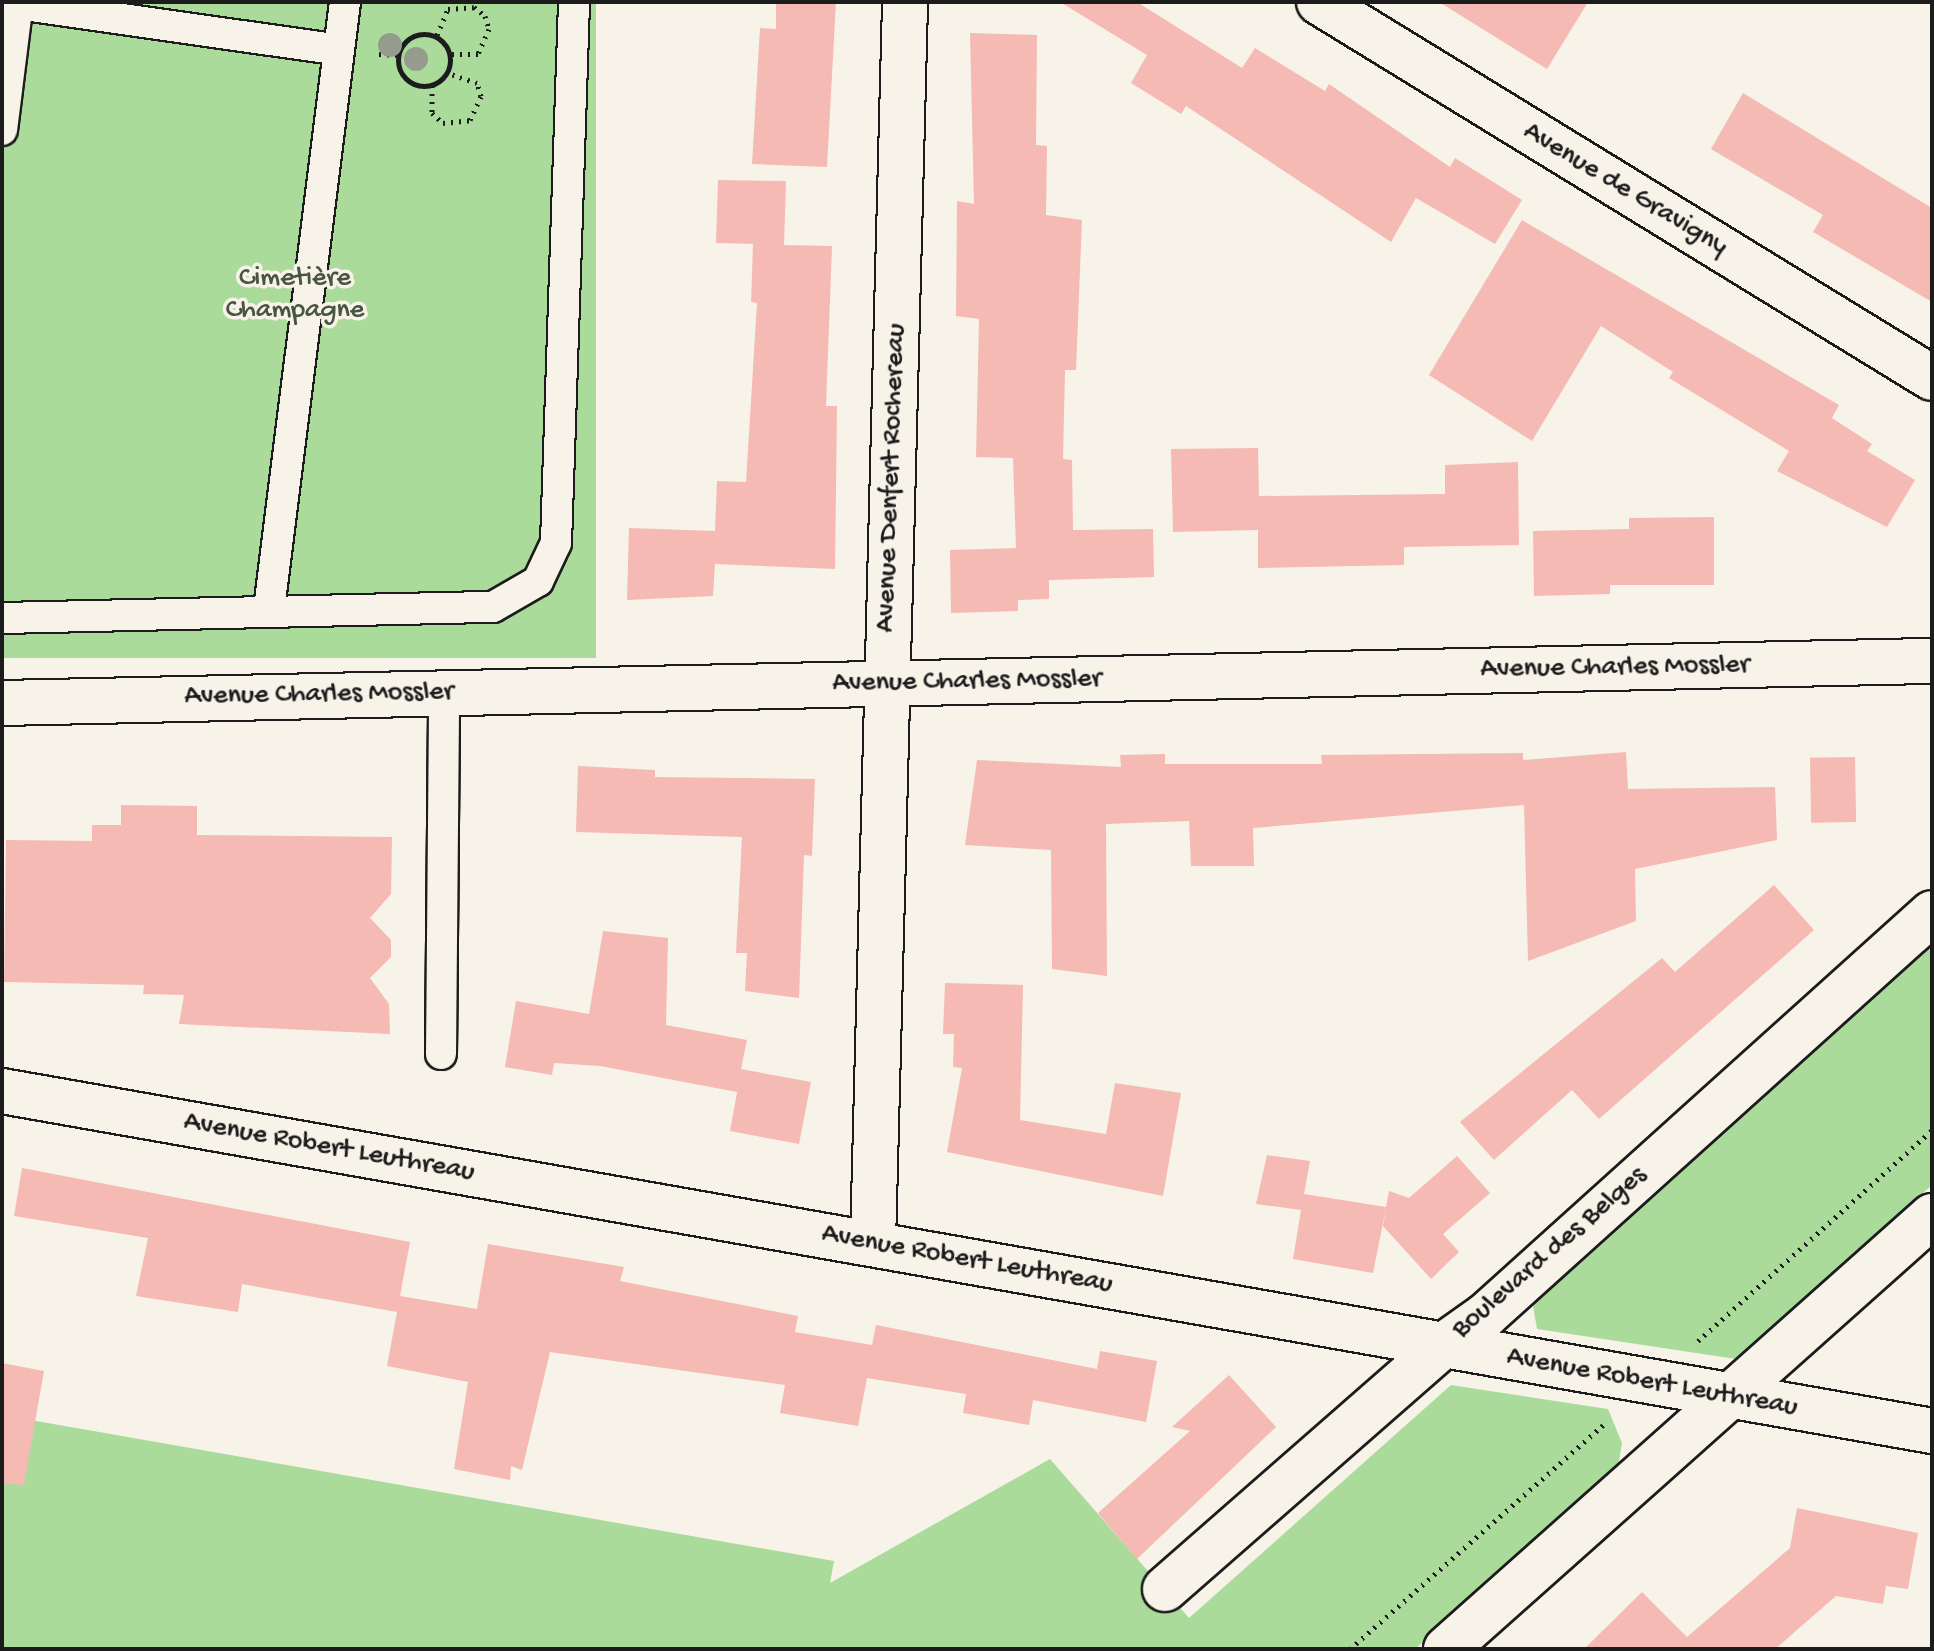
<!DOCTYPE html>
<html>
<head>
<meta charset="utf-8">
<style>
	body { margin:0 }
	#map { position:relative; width:1934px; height:1651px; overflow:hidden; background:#f7f3e8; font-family:"Gochi Hand",sans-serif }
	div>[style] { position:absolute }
	.green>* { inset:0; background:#aadb9b; transform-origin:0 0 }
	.building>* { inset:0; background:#f5bab3; transform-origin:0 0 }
	.path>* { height:5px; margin-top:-2.5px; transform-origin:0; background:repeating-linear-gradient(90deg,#1c1c1c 0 2px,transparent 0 8px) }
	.path>.ring { margin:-2.5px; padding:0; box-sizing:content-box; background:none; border:5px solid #1c1c1c; border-radius:50% }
	.roads { filter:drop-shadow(2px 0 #1c1c1c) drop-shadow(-2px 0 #1c1c1c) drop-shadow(0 2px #1c1c1c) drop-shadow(0 -2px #1c1c1c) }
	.lane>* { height:30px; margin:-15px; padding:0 15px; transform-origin:15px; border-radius:15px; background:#f7f3e8 }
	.street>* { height:44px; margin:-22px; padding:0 22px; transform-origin:22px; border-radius:22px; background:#f7f3e8 }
	.secondary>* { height:44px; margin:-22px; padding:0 22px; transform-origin:22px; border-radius:22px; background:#f7f3e8 }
	.trees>* { width:24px; height:24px; margin:-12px; border-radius:50%; background:#969c8d }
	span { translate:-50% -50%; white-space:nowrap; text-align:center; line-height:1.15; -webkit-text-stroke:7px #f7f3e8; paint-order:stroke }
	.street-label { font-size:28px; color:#1c1c1c }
	.park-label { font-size:28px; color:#475542 }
	.frame { position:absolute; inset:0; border:4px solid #1c1c1c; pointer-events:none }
</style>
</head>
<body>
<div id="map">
	<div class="green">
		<i style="left:2px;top:2px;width:594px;height:656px"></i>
		<i style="clip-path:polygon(1932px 944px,1932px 1185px,1736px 1359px,1537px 1329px,1532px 1300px)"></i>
		<i style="clip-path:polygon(1451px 1385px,1608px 1409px,1622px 1443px,1618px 1467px,1415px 1649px,2px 1649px,2px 1415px,834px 1561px,830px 1583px,1050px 1459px,1189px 1618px)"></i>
	</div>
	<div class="building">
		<i style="clip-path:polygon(776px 2px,836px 2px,827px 167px,752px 164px,760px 28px,776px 29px)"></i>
		<i style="clip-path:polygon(1060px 2px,1137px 2px,1242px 68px,1255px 48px,1325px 91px,1329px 84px,1450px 167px,1455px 158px,1522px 200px,1495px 244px,1416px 198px,1391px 242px,1186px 106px,1181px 114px,1131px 83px,1147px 55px)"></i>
		<i style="clip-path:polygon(1439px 2px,1588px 2px,1547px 69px)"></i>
		<i style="clip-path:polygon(970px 33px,1037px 35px,1036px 145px,1047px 146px,1046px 215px,1082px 220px,1076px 370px,1065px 370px,1063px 459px,1072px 460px,1073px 530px,1153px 529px,1154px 577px,1049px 580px,1049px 599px,1018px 600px,1018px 611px,951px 613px,950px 550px,1016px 548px,1013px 458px,976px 457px,979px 319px,956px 316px,957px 201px,974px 204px)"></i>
		<i style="clip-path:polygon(1743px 93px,1932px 208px,1932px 302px,1813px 232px,1823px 215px,1711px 149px)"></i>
		<i style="clip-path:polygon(718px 180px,786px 181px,784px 245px,832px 246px,826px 406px,837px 406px,835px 569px,715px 564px,713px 596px,627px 600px,629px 528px,715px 531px,717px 481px,746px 482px,757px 303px,751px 302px,753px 244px,760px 244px,716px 243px)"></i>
		<i style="clip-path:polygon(1522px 220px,1839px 405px,1832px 418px,1872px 444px,1867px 451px,1915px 480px,1887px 527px,1777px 471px,1789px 451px,1669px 378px,1673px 372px,1601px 326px,1532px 441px,1429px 375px)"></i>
		<i style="clip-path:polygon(1258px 448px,1259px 496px,1445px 494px,1445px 465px,1518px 462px,1519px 545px,1404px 547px,1404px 565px,1258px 568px,1258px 530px,1173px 532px,1171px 449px)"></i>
		<i style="clip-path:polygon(1714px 517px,1714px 585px,1610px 585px,1610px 594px,1534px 596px,1533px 531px,1629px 529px,1629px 518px)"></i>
		<i style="clip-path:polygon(1626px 752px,1628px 789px,1775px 787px,1777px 840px,1635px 869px,1636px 921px,1528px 961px,1524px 805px,1253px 828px,1254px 866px,1191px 866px,1189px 821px,1106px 824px,1107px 976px,1052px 969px,1051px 850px,965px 845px,977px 760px,1121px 767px,1120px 755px,1165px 754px,1165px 764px,1322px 764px,1321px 755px,1523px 753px,1523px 760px)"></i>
		<i style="left:1855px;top:757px;width:65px;height:45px;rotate:89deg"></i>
		<i style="clip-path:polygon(578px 766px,655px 770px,655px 777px,815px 779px,812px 856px,804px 855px,799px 998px,745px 991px,747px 953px,736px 953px,742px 837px,576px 832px)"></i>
		<i style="clip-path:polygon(121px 805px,197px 806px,197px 835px,392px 837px,391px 894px,370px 918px,391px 940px,391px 957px,370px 978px,389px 1004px,390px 1034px,179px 1024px,184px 995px,143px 994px,144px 985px,4px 982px,6px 840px,92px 841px,92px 825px,121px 825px)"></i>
		<i style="clip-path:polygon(1774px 885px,1814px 930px,1599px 1119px,1572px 1090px,1494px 1160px,1460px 1122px,1662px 958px,1675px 972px)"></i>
		<i style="clip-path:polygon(603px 931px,668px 938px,666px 1025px,747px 1040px,741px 1069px,811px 1082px,799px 1144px,730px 1131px,740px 1076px,737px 1092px,600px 1066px,554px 1063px,552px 1075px,505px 1067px,516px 1001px,589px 1014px)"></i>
		<i style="clip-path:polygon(945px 983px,1023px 985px,1020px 1120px,1106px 1134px,1115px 1083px,1181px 1093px,1163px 1196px,947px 1152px,962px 1068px,953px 1067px,954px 1034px,943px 1034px)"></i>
		<i style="clip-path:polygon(1267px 1155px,1310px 1161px,1304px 1194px,1386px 1207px,1389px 1191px,1409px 1198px,1457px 1156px,1490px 1193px,1443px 1234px,1459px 1252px,1431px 1279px,1383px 1226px,1386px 1208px,1373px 1273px,1293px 1259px,1301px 1210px,1256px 1204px)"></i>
		<i style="clip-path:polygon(22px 1168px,410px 1242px,400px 1296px,477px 1309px,488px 1244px,624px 1267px,620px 1281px,798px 1316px,795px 1332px,872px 1345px,876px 1325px,1097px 1369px,1100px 1351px,1157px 1361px,1146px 1422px,1033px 1400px,1029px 1425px,963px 1413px,966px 1394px,867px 1378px,858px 1426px,780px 1413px,785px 1385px,550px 1352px,522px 1470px,511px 1466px,510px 1480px,454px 1469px,468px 1382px,387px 1366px,397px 1312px,242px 1284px,238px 1312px,136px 1296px,148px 1238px,14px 1216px)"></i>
		<i style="clip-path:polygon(2px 1363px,44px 1371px,24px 1485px,2px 1483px)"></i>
		<i style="clip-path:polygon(1229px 1375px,1276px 1427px,1137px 1559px,1098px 1513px,1190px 1431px,1172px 1427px)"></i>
		<i style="clip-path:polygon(1797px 1508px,1918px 1533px,1908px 1589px,1886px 1586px,1883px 1604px,1836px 1596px,1775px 1649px,1584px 1649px,1642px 1592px,1687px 1637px,1790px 1548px)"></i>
	</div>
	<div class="path">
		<i class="ring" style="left:398px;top:34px;width:47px;height:47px"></i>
		<i style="left:437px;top:35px;width:28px;rotate:-67deg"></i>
		<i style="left:448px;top:9px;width:26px;rotate:-4deg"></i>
		<i style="left:474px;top:7px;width:14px;rotate:39deg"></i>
		<i style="left:485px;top:16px;width:14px;rotate:73deg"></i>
		<i style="left:489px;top:29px;width:27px;rotate:114deg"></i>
		<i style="left:478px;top:54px;width:27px;rotate:180deg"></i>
		<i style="left:379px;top:54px;width:19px;rotate:3deg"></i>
		<i style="left:432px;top:86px;width:27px;rotate:90deg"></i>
		<i style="left:432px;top:113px;width:15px;rotate:42deg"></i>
		<i style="left:443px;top:123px;width:27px;rotate:-6deg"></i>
		<i style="left:470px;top:120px;width:26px;rotate:-65deg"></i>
		<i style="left:481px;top:96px;width:14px;rotate:-107deg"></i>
		<i style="left:477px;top:83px;width:31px;rotate:-161deg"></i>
		<i style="left:1698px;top:1341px;width:315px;rotate:-42deg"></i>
		<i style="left:1350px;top:1649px;width:339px;rotate:-41.5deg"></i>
	</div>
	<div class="roads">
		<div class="lane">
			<i style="left:3px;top:2px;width:339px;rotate:8.1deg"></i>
			<i style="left:2px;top:130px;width:129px;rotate:-82.9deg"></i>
			<i style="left:269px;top:609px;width:612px;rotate:-82.86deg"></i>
			<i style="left:2px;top:618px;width:491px;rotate:-1.3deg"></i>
			<i style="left:493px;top:607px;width:52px;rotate:-30deg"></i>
			<i style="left:538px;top:581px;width:42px;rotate:-64.7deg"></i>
			<i style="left:556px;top:543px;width:541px;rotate:-88.09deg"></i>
			<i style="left:441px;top:1054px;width:362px;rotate:-89.5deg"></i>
		</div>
		<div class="street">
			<i style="left:2px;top:703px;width:1930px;rotate:-1.25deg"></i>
			<i style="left:2px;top:1091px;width:1960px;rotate:9.99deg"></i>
			<i style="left:873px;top:1242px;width:1240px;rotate:-88.52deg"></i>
			<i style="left:1165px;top:1589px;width:367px;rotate:-41.2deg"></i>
		</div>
		<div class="secondary">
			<i style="left:1319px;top:2px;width:719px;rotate:31.52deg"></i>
			<i style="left:1441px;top:1347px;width:55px;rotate:-35.4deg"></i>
			<i style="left:1486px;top:1315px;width:600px;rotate:-42.03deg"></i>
			<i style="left:1446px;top:1649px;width:651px;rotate:-41.7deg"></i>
		</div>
	</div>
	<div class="trees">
		<i style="left:390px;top:45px"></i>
		<i style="left:416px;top:59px"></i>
	</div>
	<div class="street-label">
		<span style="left:1625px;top:190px;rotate:31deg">Avenue de Gravigny</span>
		<span style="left:892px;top:478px;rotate:-88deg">Avenue Denfert Rochereau</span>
		<span style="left:1615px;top:668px;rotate:-1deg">Avenue Charles Mossler</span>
		<span style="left:967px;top:682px;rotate:-1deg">Avenue Charles Mossler</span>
		<span style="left:319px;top:695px;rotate:-1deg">Avenue Charles Mossler</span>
		<span style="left:329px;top:1148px;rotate:10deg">Avenue Robert Leuthreau</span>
		<span style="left:1550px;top:1253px;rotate:-41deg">Boulevard des Belges</span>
		<span style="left:967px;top:1260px;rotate:10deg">Avenue Robert Leuthreau</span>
		<span style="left:1652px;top:1383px;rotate:10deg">Avenue Robert Leuthreau</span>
	</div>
	<div class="park-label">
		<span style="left:295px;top:295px">Cimetière<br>Champagne</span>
	</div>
	<div class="frame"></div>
</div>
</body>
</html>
